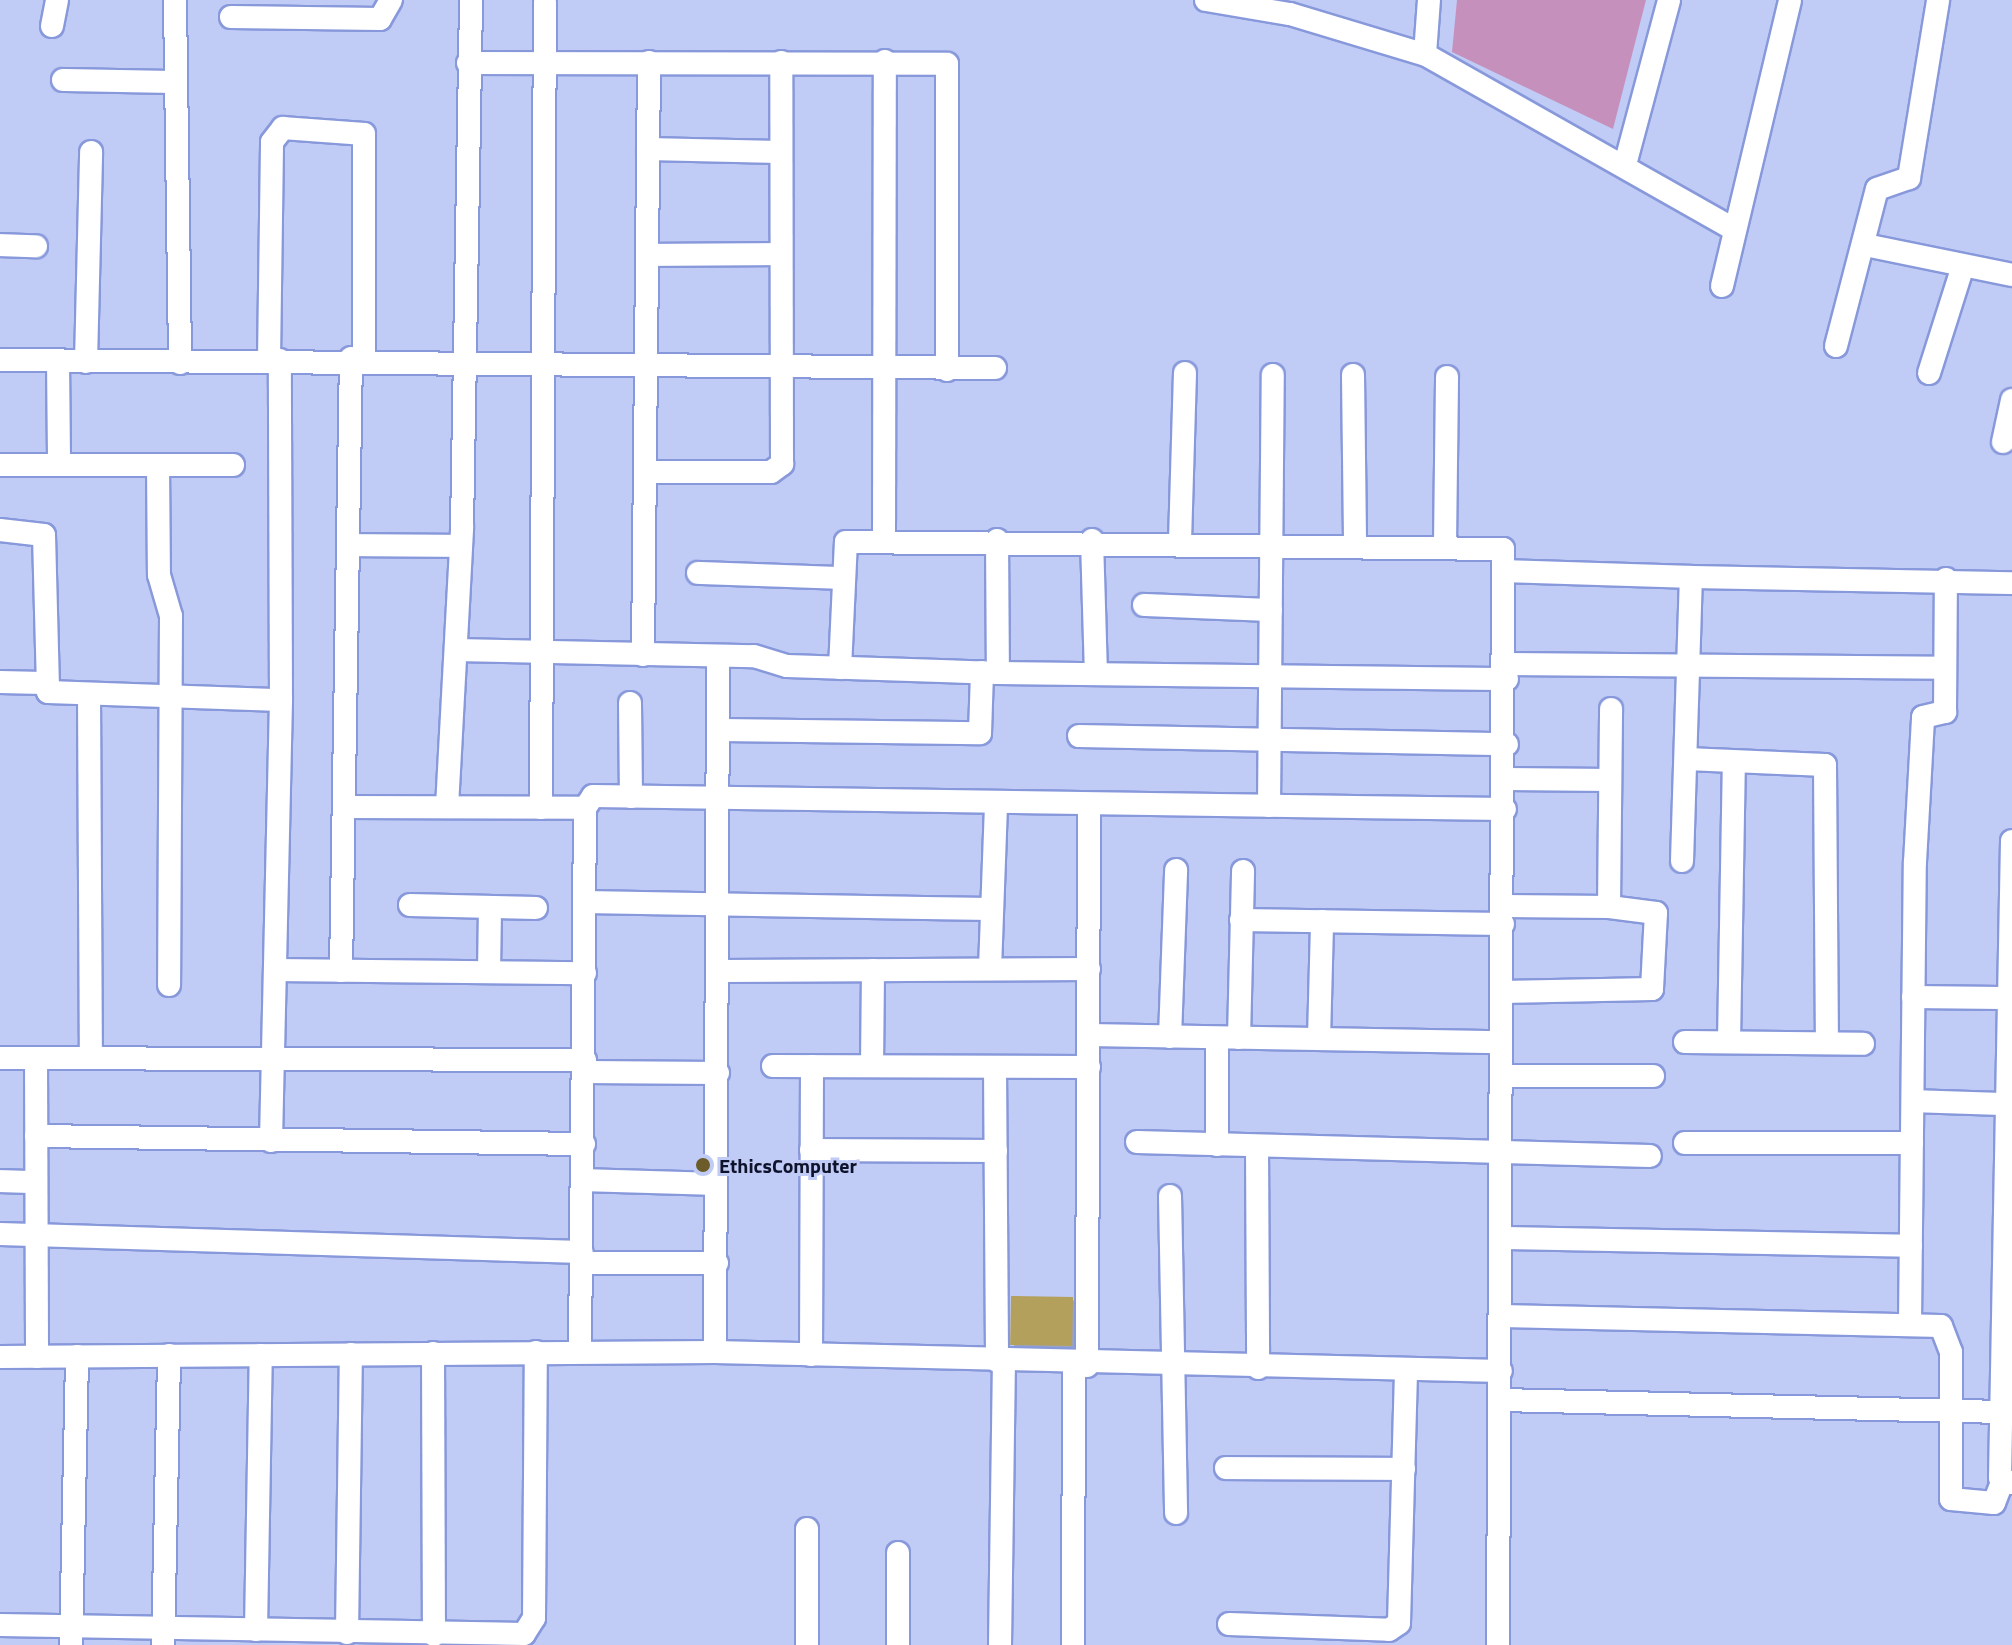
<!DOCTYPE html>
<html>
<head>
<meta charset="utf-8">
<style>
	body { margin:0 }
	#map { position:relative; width:2012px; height:1645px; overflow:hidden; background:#c0ccf6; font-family:"Titillium Web",sans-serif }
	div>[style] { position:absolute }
	.green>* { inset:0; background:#c591bc }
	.shadow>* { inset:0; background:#0003 }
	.building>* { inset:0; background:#b4a05d; transform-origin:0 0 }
	.roads { filter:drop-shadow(2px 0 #8899db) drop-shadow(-2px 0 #8899db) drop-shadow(0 2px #8899db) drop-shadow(0 -2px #8899db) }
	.minor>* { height:22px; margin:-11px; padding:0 11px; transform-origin:11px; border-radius:11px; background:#fff }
	.dots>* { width:22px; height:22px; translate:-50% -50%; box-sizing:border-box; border:4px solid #c0ccf6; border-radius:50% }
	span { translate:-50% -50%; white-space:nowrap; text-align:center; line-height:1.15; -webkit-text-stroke:6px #c0ccf6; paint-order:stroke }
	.poi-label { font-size:20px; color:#0e132b; font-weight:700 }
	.left { translate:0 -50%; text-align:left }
</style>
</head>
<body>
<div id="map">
	<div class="green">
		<i style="clip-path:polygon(1457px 0,1646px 0,1613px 129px,1452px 52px)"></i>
	</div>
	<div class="shadow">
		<i style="clip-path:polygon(1072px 1299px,1079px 1306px,1079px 1352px,1019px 1351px,1013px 1344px)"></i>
	</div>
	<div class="building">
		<i style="left:1011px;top:1296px;width:62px;height:49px;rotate:1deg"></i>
	</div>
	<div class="roads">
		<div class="minor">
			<i style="left:175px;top:0;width:363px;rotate:89.2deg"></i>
			<i style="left:1206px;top:0;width:85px;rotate:9.5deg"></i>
			<i style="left:1290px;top:14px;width:142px;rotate:16.8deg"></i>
			<i style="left:1426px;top:55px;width:354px;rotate:29.5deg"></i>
			<i style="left:231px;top:17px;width:149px;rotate:0.8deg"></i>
			<i style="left:380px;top:19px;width:22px;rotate:-60deg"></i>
			<i style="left:52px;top:26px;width:26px;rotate:-79deg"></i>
			<i style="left:1425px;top:54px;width:54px;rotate:-85.8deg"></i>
			<i style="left:468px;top:63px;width:479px;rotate:0.1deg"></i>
			<i style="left:947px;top:64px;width:306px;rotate:90deg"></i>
			<i style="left:63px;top:80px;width:112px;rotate:1deg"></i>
			<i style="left:648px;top:149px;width:131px;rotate:1.3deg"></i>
			<i style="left:1626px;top:161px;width:167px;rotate:-75deg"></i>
			<i style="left:0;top:245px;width:36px;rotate:2deg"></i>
			<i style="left:1865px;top:245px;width:150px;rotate:11.5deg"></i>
			<i style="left:648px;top:255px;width:130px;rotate:-0.4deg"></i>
			<i style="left:1722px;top:286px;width:294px;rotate:-76.6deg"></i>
			<i style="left:1836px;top:346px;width:162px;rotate:-75.4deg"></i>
			<i style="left:1877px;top:189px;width:34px;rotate:-19deg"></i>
			<i style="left:1909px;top:178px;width:180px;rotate:-80.7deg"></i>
			<i style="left:0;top:360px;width:995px;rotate:0.46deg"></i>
			<i style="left:269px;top:360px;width:218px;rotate:-89.2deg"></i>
			<i style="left:272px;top:142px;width:18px;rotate:-52deg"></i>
			<i style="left:283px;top:128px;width:81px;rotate:4.2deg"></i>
			<i style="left:364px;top:134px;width:225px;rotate:90deg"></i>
			<i style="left:58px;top:361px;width:104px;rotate:89.4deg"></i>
			<i style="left:86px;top:362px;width:210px;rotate:-88.6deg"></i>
			<i style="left:1929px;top:373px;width:112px;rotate:-72.4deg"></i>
			<i style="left:1353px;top:375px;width:168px;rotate:89.3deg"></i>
			<i style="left:2003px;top:442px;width:43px;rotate:-77.9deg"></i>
			<i style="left:0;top:465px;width:233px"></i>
			<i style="left:158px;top:465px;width:110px;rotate:89.5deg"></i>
			<i style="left:159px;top:575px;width:43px;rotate:73.7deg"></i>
			<i style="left:171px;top:616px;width:369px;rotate:90.3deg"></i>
			<i style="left:646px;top:472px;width:125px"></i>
			<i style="left:771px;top:472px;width:14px;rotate:-36deg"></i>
			<i style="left:782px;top:464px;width:402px;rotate:-90.1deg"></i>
			<i style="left:0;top:530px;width:44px;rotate:6.5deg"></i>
			<i style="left:44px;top:535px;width:157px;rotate:88.5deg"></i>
			<i style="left:48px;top:692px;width:233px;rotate:2deg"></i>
			<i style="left:281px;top:700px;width:340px;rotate:-90.2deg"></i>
			<i style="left:884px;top:540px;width:479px;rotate:-89.9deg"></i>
			<i style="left:997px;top:540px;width:133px;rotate:89.6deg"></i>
			<i style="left:1092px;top:540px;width:132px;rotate:88.3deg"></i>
			<i style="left:1180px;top:541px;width:168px;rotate:-88.3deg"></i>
			<i style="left:1445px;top:544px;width:167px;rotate:-89.3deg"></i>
			<i style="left:351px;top:545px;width:110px;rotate:0.5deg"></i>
			<i style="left:1505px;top:571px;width:186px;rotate:1.8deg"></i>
			<i style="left:698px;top:573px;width:143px;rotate:2deg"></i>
			<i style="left:1144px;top:605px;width:127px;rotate:2.3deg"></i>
			<i style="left:456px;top:650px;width:298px;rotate:1.2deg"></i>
			<i style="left:754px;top:656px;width:34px;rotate:17deg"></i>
			<i style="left:787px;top:666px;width:211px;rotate:1.9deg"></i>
			<i style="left:998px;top:673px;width:509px;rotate:0.68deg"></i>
			<i style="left:643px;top:655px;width:593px;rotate:-89.42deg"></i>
			<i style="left:1507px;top:664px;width:437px;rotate:0.5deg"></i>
			<i style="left:840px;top:668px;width:126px;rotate:-87.3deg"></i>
			<i style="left:846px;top:542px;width:657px;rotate:0.61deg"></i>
			<i style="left:1503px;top:549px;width:1096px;rotate:90.26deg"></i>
			<i style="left:0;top:682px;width:43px;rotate:1.3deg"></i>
			<i style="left:89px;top:694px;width:364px;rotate:89.7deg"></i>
			<i style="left:630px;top:703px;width:94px;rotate:89.4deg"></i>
			<i style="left:721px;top:730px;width:259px;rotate:0.7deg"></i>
			<i style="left:980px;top:733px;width:61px;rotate:-88.1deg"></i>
			<i style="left:1079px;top:736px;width:428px;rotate:1.1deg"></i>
			<i style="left:1687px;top:759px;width:138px;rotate:2.5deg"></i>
			<i style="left:1825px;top:765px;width:278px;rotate:89.6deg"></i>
			<i style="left:1506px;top:779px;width:104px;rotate:0.6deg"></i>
			<i style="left:1269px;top:806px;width:431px;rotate:-89.5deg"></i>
			<i style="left:345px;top:807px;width:240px;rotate:0.2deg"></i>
			<i style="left:585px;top:808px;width:14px;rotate:-56deg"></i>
			<i style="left:593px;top:796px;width:912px;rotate:0.82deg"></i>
			<i style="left:447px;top:807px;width:279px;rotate:-86.9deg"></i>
			<i style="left:462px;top:528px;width:528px;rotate:-89.02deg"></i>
			<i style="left:541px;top:808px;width:806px;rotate:-89.72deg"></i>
			<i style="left:2012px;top:841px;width:637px;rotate:91.08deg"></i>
			<i style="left:2000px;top:1478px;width:13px;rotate:23deg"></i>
			<i style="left:1682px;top:861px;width:284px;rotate:-88.2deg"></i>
			<i style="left:1691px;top:577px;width:321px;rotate:1.1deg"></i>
			<i style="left:585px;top:902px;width:406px;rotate:1deg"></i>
			<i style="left:410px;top:905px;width:126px;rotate:1.4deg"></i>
			<i style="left:1504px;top:906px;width:105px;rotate:0.5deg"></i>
			<i style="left:1609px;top:907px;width:198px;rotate:-89.4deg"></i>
			<i style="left:1241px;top:920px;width:262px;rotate:0.9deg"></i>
			<i style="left:990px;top:969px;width:167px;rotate:-87.9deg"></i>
			<i style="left:275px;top:970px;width:310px;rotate:0.6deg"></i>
			<i style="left:341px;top:971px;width:613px;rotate:-89.07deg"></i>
			<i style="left:720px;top:971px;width:369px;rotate:-0.3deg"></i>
			<i style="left:489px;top:972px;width:65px;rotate:-89.1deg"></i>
			<i style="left:1502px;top:992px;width:150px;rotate:-1.1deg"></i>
			<i style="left:1652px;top:989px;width:76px;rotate:-87deg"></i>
			<i style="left:1656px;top:913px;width:47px;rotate:-172.7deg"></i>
			<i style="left:1913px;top:997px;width:95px;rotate:0.6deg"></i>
			<i style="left:1089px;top:1035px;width:412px;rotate:1deg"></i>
			<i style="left:1170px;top:1037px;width:167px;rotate:-87.9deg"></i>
			<i style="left:1239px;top:1038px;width:167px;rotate:-88.6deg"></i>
			<i style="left:1319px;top:1039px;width:118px;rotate:-88.5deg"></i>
			<i style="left:1685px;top:1042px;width:178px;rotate:0.6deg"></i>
			<i style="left:1729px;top:1042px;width:280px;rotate:-89deg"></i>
			<i style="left:0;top:1058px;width:585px;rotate:0.2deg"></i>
			<i style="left:36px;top:1058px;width:299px;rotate:89.8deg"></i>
			<i style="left:773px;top:1066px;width:316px;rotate:0.2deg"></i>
			<i style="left:872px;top:1066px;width:96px;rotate:-89.4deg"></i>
			<i style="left:995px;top:1067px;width:294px;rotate:89.6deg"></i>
			<i style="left:585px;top:1072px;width:133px;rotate:0.4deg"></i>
			<i style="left:1501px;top:1076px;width:152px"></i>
			<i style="left:1914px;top:1101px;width:92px;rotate:1.9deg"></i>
			<i style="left:36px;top:1136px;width:548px;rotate:0.84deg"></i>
			<i style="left:271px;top:1141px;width:441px;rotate:-88.7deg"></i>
			<i style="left:1137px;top:1142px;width:513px;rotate:1.56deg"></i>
			<i style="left:1685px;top:1143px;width:227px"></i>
			<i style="left:1217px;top:1145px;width:107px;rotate:-90deg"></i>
			<i style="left:1257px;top:1146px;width:222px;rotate:89.7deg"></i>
			<i style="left:811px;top:1150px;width:185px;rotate:0.3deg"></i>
			<i style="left:583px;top:1180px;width:133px;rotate:1.7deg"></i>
			<i style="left:0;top:1181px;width:35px;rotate:2deg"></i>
			<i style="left:1170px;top:1196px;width:317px;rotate:88.9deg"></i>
			<i style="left:0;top:1234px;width:582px;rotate:1.77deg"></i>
			<i style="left:1504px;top:1238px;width:407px;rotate:1.1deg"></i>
			<i style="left:582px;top:1263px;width:135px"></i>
			<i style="left:1502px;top:1316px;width:439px;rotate:1.3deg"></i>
			<i style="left:1941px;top:1326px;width:28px;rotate:69deg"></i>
			<i style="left:1951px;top:1352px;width:147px;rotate:90deg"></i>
			<i style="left:1951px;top:1499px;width:43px;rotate:5.3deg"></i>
			<i style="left:1994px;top:1503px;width:22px;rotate:-69deg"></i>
			<i style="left:1910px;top:1323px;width:461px;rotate:-89.4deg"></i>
			<i style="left:1915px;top:862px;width:145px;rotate:-86.8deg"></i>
			<i style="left:1923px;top:717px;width:23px;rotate:-13deg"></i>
			<i style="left:1945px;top:712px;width:133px;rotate:-89.6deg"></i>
			<i style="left:580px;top:1352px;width:544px;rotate:-89.47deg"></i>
			<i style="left:715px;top:1352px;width:696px;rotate:-89.75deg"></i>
			<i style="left:433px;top:1353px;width:282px;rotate:89.8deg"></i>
			<i style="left:811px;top:1355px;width:289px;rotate:-89.8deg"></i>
			<i style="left:0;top:1357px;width:715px;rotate:-0.4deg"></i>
			<i style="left:715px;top:1352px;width:786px;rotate:1.38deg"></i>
			<i style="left:1087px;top:1366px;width:562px;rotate:-89.8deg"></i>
			<i style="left:1501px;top:1400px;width:500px;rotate:1.37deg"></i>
			<i style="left:1226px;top:1468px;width:178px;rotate:0.3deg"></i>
			<i style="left:807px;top:1529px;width:116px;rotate:90deg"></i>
			<i style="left:898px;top:1553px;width:92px;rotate:90deg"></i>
			<i style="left:1229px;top:1624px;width:160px;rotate:2.1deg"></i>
			<i style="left:1389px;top:1630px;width:12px;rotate:-35deg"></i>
			<i style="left:1399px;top:1623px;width:254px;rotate:-88.4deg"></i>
			<i style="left:0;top:1625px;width:524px;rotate:0.98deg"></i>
			<i style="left:524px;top:1634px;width:19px;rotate:-58deg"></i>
			<i style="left:534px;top:1618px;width:266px;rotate:-89.6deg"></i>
			<i style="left:256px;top:1630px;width:275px;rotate:-89deg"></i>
			<i style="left:347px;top:1633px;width:279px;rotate:-89.2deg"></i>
			<i style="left:71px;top:1645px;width:289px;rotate:-88.8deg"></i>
			<i style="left:163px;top:1645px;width:290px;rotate:-88.8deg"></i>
			<i style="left:1000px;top:1645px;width:283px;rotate:-89.2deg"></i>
			<i style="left:1073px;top:1645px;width:280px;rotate:-89.8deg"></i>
		</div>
	</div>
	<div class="dots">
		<i style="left:703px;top:1165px;background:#6b5c29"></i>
	</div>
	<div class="poi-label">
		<span class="left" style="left:719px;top:1165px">EthicsComputer</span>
	</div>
</div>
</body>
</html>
